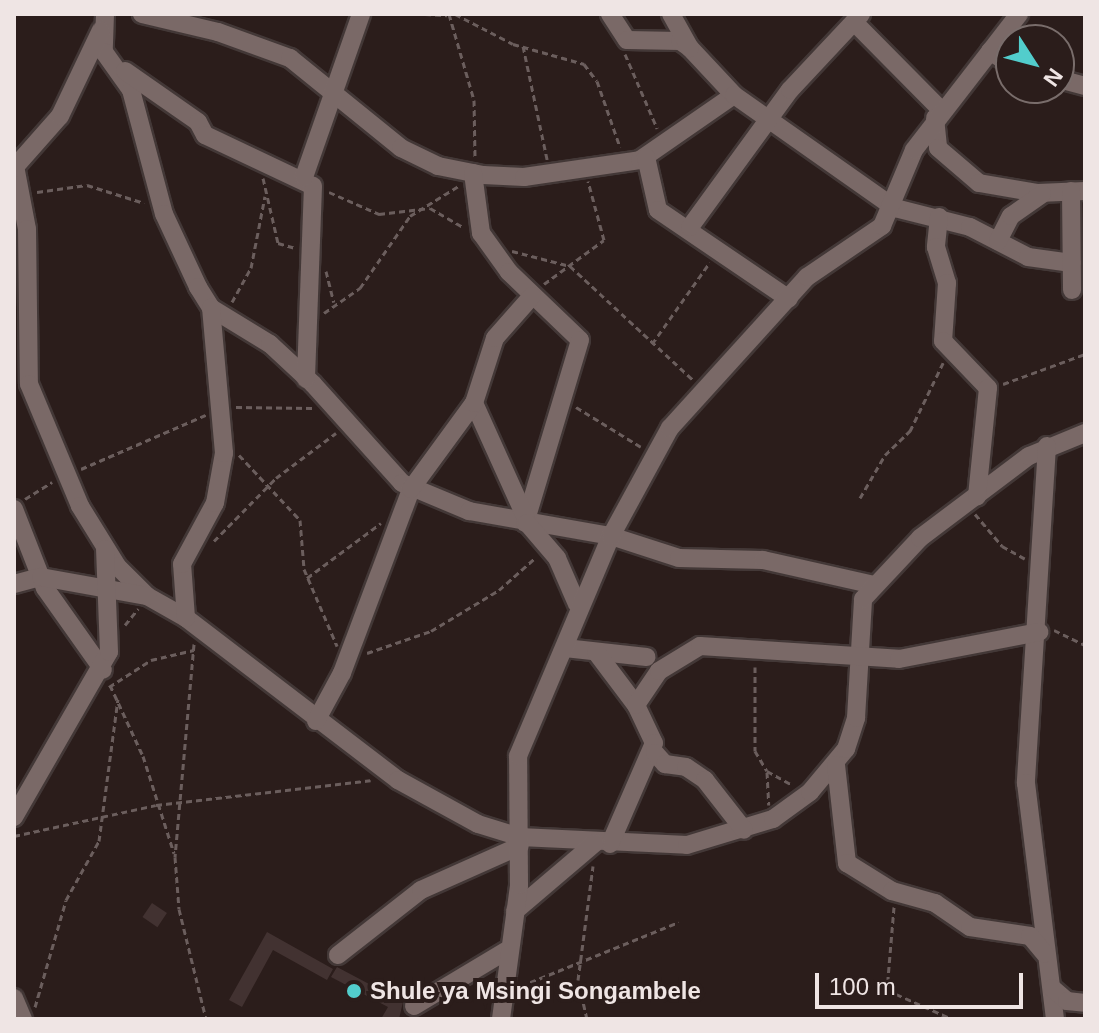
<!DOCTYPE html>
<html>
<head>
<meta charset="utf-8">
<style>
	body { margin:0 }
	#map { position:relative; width:1099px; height:1033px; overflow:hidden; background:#2b1d1b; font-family:Arial,sans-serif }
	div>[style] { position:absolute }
	.building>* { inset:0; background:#423231; transform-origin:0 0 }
	.path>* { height:3px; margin-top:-1.5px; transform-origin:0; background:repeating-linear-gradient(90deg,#6b5e5d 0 6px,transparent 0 10px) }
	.roads { filter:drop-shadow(2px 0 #433837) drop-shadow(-2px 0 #433837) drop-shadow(0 2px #433837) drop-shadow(0 -2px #433837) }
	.minor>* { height:18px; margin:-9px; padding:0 9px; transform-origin:9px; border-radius:9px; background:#7a6967 }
	.dots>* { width:22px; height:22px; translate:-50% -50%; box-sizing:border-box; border:4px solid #2b1d1b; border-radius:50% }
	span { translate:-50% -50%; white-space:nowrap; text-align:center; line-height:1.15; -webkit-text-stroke:8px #2b1d1b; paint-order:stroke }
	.poi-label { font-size:24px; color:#efe5e4; font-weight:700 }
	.left { translate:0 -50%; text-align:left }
	.frame { position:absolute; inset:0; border:16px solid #efe5e4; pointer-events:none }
	.north { position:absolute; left:995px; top:24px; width:80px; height:80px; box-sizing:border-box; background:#2b1d1b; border:2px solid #796d6b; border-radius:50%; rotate:126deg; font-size:22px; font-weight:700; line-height:32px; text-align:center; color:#efe5e4 }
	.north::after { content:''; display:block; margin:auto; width:28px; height:36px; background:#52cdcc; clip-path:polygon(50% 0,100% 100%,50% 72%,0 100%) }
	.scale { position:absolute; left:815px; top:973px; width:208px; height:36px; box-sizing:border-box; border:4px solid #efe5e4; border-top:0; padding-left:10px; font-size:24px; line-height:28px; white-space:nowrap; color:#efe5e4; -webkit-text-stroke:6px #2b1d1b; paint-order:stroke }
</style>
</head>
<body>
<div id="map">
	<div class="building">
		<i style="left:152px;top:903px;width:18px;height:17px;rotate:34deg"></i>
		<i style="clip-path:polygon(267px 932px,333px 969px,327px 980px,273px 950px,242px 1007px,229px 1000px)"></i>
		<i style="clip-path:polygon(337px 967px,403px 1002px,399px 1019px,381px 1019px,388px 1007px,331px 977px)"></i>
	</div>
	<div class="path">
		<i style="left:425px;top:14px;width:22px;rotate:3deg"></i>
		<i style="left:449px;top:14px;width:90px;rotate:73.8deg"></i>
		<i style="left:474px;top:100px;width:58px;rotate:89deg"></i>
		<i style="left:455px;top:14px;width:65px;rotate:27.3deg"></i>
		<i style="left:513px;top:44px;width:74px;rotate:15.7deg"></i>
		<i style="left:584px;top:64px;width:21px;rotate:53deg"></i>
		<i style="left:597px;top:81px;width:70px;rotate:70.8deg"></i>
		<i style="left:523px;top:46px;width:116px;rotate:78deg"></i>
		<i style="left:625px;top:54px;width:81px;rotate:66.6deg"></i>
		<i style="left:263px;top:178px;width:67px;rotate:77deg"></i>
		<i style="left:278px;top:243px;width:18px;rotate:16deg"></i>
		<i style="left:37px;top:192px;width:50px;rotate:-8deg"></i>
		<i style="left:87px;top:185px;width:60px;rotate:17.5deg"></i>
		<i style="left:329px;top:192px;width:55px;rotate:23.7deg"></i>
		<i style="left:379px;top:214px;width:51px;rotate:-6.7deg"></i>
		<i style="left:430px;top:208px;width:39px;rotate:30deg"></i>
		<i style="left:512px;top:251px;width:60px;rotate:14.5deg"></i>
		<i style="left:570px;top:266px;width:168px;rotate:42.8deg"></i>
		<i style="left:326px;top:271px;width:32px;rotate:76deg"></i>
		<i style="left:544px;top:284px;width:74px;rotate:-36.3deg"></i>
		<i style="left:604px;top:240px;width:61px;rotate:-105.2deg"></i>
		<i style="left:232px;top:302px;width:39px;rotate:-61deg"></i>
		<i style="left:251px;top:268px;width:73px;rotate:-79deg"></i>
		<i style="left:324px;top:313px;width:44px;rotate:-34.8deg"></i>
		<i style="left:360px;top:288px;width:88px;rotate:-55.2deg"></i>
		<i style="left:410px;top:216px;width:59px;rotate:-31.8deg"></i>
		<i style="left:652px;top:344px;width:100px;rotate:-54.7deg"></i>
		<i style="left:1003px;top:384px;width:87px;rotate:-20.1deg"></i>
		<i style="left:236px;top:407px;width:76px;rotate:0.8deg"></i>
		<i style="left:576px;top:407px;width:76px;rotate:31.6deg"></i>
		<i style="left:239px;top:455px;width:89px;rotate:46.8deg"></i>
		<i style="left:300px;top:520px;width:49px;rotate:85.3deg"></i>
		<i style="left:304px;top:569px;width:84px;rotate:66.8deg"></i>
		<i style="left:81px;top:469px;width:136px;rotate:-23.4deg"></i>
		<i style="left:860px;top:498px;width:50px;rotate:-59.8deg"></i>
		<i style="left:885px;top:455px;width:35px;rotate:-44deg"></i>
		<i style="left:910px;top:431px;width:76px;rotate:-64.1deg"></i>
		<i style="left:25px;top:499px;width:32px;rotate:-32deg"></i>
		<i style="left:975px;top:514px;width:42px;rotate:49.8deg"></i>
		<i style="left:1002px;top:546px;width:26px;rotate:29deg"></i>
		<i style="left:214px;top:541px;width:88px;rotate:-45.5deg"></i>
		<i style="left:276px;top:478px;width:75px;rotate:-36.9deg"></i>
		<i style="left:307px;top:578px;width:92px;rotate:-36.6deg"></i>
		<i style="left:125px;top:625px;width:21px;rotate:-51deg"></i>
		<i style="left:1054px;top:630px;width:34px;rotate:26deg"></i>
		<i style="left:194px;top:644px;width:214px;rotate:95.1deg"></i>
		<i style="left:175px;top:857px;width:52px;rotate:85.6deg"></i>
		<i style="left:179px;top:909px;width:113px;rotate:76.2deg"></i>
		<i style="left:367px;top:653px;width:68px;rotate:-19deg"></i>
		<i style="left:431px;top:631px;width:79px;rotate:-31.1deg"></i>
		<i style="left:499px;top:590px;width:48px;rotate:-41.6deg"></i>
		<i style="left:755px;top:667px;width:84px;rotate:90deg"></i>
		<i style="left:755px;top:751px;width:23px;rotate:59deg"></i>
		<i style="left:767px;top:771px;width:29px;rotate:29deg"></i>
		<i style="left:110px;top:685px;width:78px;rotate:65.1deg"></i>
		<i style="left:143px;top:756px;width:102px;rotate:72.3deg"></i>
		<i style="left:109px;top:687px;width:50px;rotate:-32.7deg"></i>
		<i style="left:151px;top:660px;width:44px;rotate:-13.1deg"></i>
		<i style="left:767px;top:772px;width:33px;rotate:87deg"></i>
		<i style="left:14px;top:836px;width:145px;rotate:-12.3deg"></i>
		<i style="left:156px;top:805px;width:216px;rotate:-6.6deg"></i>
		<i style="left:894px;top:907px;width:83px;rotate:94.8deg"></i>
		<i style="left:887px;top:990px;width:71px;rotate:24deg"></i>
		<i style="left:521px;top:986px;width:170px;rotate:-22.1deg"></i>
		<i style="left:35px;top:1007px;width:111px;rotate:-73.8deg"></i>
		<i style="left:66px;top:900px;width:68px;rotate:-60.8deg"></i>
		<i style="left:99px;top:841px;width:143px;rotate:-82.4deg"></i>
		<i style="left:587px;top:1019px;width:40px;rotate:-103deg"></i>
		<i style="left:578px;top:980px;width:115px;rotate:-82.5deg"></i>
	</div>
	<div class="roads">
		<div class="minor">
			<i style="left:105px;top:14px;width:38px;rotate:92deg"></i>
			<i style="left:104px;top:52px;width:47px;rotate:54.6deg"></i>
			<i style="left:131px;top:90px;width:128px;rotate:75.1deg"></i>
			<i style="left:164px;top:214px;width:81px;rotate:65deg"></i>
			<i style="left:198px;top:287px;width:25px;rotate:58deg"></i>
			<i style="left:211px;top:308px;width:69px;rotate:31.4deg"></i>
			<i style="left:270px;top:344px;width:59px;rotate:42.9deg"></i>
			<i style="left:313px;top:384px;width:133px;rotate:48deg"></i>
			<i style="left:402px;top:483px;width:73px;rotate:22.7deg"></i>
			<i style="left:469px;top:511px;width:144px;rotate:10deg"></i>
			<i style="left:611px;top:536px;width:71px;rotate:17.9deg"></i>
			<i style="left:679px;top:558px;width:84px;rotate:1.4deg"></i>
			<i style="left:763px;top:560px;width:114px;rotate:12.7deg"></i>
			<i style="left:142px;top:14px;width:78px;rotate:13.3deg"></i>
			<i style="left:218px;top:32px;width:77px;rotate:19.9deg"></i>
			<i style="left:290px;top:58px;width:143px;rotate:39deg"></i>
			<i style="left:401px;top:148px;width:41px;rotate:25.9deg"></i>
			<i style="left:438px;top:166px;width:46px;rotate:11.3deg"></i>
			<i style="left:483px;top:175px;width:41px;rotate:2.8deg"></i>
			<i style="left:524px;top:177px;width:117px;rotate:-8.3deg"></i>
			<i style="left:640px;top:160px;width:114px;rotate:-34.7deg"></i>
			<i style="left:610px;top:14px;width:31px;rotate:57deg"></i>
			<i style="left:627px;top:40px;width:53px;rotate:1.1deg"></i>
			<i style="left:680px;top:41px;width:12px;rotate:35deg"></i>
			<i style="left:690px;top:48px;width:64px;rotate:46.9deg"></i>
			<i style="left:734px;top:95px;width:197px;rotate:35.1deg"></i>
			<i style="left:895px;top:208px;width:77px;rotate:14.2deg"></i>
			<i style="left:970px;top:227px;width:65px;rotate:27.3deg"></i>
			<i style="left:1028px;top:257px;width:44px;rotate:7.8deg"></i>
			<i style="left:671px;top:14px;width:39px;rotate:61deg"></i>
			<i style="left:855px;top:23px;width:122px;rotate:45.3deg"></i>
			<i style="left:990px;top:51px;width:25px;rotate:34deg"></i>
			<i style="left:125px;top:71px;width:89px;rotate:34.9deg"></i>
			<i style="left:198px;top:122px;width:15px;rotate:62deg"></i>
			<i style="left:205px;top:135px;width:119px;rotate:25.3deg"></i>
			<i style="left:313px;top:186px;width:193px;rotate:92.1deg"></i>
			<i style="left:1059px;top:79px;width:27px;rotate:15deg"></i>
			<i style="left:935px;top:118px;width:30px;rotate:84deg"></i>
			<i style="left:938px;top:148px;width:54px;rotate:40.5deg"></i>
			<i style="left:979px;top:183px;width:60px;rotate:9.6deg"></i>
			<i style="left:1038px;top:193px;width:47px;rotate:-2.4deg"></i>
			<i style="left:646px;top:157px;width:54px;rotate:77.2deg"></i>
			<i style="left:658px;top:210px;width:158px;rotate:34.2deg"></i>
			<i style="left:15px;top:166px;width:64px;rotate:79.2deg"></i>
			<i style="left:27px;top:229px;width:155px;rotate:89.3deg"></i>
			<i style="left:29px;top:384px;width:132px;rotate:67.3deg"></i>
			<i style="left:80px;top:506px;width:70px;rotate:58.3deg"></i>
			<i style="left:117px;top:566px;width:42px;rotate:45deg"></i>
			<i style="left:147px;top:596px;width:45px;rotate:29.4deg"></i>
			<i style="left:186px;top:618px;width:267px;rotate:37.4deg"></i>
			<i style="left:398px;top:780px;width:91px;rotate:28.8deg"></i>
			<i style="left:478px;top:824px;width:44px;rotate:17.2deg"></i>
			<i style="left:520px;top:837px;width:167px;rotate:2.7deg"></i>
			<i style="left:687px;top:845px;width:90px;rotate:-16.8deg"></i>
			<i style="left:773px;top:819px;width:46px;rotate:-36.1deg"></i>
			<i style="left:810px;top:792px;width:56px;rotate:-50.1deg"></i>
			<i style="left:846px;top:749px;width:33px;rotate:-72deg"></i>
			<i style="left:856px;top:718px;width:119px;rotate:-86.6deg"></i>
			<i style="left:863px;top:599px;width:83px;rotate:-46.9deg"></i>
			<i style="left:920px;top:538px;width:136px;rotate:-37deg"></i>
			<i style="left:1029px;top:456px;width:61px;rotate:-22.3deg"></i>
			<i style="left:14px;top:168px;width:69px;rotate:-48.5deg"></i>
			<i style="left:60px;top:116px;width:95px;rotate:-64.5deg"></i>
			<i style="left:473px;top:173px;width:61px;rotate:82.4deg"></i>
			<i style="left:481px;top:233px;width:48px;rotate:54.3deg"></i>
			<i style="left:509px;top:272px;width:98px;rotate:43.8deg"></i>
			<i style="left:580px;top:340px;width:191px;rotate:106.7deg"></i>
			<i style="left:304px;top:177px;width:173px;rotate:-70.7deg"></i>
			<i style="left:1071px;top:191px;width:99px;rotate:89.4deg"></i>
			<i style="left:939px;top:217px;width:30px;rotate:96deg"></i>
			<i style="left:936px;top:247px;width:38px;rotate:73deg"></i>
			<i style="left:947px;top:283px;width:58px;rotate:93.9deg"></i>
			<i style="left:943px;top:341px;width:65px;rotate:46.2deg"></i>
			<i style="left:988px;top:388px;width:109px;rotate:95.8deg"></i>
			<i style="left:690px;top:227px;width:170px;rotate:-53.9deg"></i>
			<i style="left:790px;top:90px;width:104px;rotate:-46.9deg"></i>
			<i style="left:998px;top:241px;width:28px;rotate:-63deg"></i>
			<i style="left:1011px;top:216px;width:38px;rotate:-35deg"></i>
			<i style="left:474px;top:403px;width:126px;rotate:65.7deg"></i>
			<i style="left:1047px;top:446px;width:338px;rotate:93.6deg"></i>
			<i style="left:1026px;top:783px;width:238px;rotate:83deg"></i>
			<i style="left:14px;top:509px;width:85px;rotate:68.6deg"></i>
			<i style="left:45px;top:588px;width:100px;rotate:54.7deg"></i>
			<i style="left:527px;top:523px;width:46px;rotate:49.4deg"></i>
			<i style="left:557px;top:558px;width:50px;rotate:66.5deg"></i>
			<i style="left:14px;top:584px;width:28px;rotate:-15deg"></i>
			<i style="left:41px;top:577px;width:108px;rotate:10.2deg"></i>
			<i style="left:186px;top:618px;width:54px;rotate:-94.2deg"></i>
			<i style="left:182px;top:564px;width:69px;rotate:-61.6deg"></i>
			<i style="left:215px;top:503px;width:51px;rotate:-79.8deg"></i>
			<i style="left:224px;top:453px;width:146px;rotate:-95.1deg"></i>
			<i style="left:565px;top:648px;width:82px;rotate:6.3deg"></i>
			<i style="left:596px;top:652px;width:66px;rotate:53deg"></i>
			<i style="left:636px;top:705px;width:42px;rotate:64.7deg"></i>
			<i style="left:654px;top:743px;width:110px;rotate:113.5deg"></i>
			<i style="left:636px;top:705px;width:41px;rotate:-55.9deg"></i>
			<i style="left:659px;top:671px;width:48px;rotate:-31.4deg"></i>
			<i style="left:700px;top:646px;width:199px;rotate:3.7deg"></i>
			<i style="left:899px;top:659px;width:143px;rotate:-10.9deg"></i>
			<i style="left:316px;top:721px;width:55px;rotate:-61.6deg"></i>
			<i style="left:342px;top:673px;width:197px;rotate:-69.4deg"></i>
			<i style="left:411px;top:489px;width:107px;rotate:-53.8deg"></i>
			<i style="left:474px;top:403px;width:68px;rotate:-72.1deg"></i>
			<i style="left:495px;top:338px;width:56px;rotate:-48.6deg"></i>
			<i style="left:655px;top:753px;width:15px;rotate:48deg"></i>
			<i style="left:665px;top:764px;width:21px;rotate:8deg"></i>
			<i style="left:686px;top:767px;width:23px;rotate:34deg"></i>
			<i style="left:705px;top:780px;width:63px;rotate:52deg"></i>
			<i style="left:836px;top:765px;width:99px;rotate:83.6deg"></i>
			<i style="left:847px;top:863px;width:53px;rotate:31.9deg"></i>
			<i style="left:892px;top:891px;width:45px;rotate:15.6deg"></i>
			<i style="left:935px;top:903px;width:42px;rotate:34.4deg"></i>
			<i style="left:970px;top:927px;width:61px;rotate:8.5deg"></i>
			<i style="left:1030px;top:936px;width:23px;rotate:50deg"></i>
			<i style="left:14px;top:817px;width:190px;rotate:-60.1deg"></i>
			<i style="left:109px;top:652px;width:103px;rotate:-92.2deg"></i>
			<i style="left:515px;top:911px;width:105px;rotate:-40.4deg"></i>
			<i style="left:338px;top:955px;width:105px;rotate:-38.1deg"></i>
			<i style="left:421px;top:890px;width:108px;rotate:-24deg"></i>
			<i style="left:1052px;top:988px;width:20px;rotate:41deg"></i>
			<i style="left:1067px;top:1001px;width:18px;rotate:6deg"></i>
			<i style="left:14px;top:998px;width:23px;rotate:67deg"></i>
			<i style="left:414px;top:1006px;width:107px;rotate:-30.9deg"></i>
			<i style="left:501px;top:1019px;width:135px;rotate:-82.3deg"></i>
			<i style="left:519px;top:885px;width:129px;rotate:-90.4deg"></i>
			<i style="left:518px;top:756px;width:239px;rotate:-67.1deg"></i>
			<i style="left:611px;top:536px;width:123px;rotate:-61.4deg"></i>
			<i style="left:670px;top:428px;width:204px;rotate:-47.8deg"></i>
			<i style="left:807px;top:277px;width:91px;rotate:-34.2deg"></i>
			<i style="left:882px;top:226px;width:82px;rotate:-67.2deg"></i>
			<i style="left:914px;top:150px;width:172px;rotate:-52.3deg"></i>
		</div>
	</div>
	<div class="dots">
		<i style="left:354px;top:991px;background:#52cdcc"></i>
	</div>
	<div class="poi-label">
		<span class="left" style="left:370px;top:991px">Shule ya Msingi Songambele</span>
	</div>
	<div class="frame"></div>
	<div class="north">N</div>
	<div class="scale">100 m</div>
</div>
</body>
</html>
